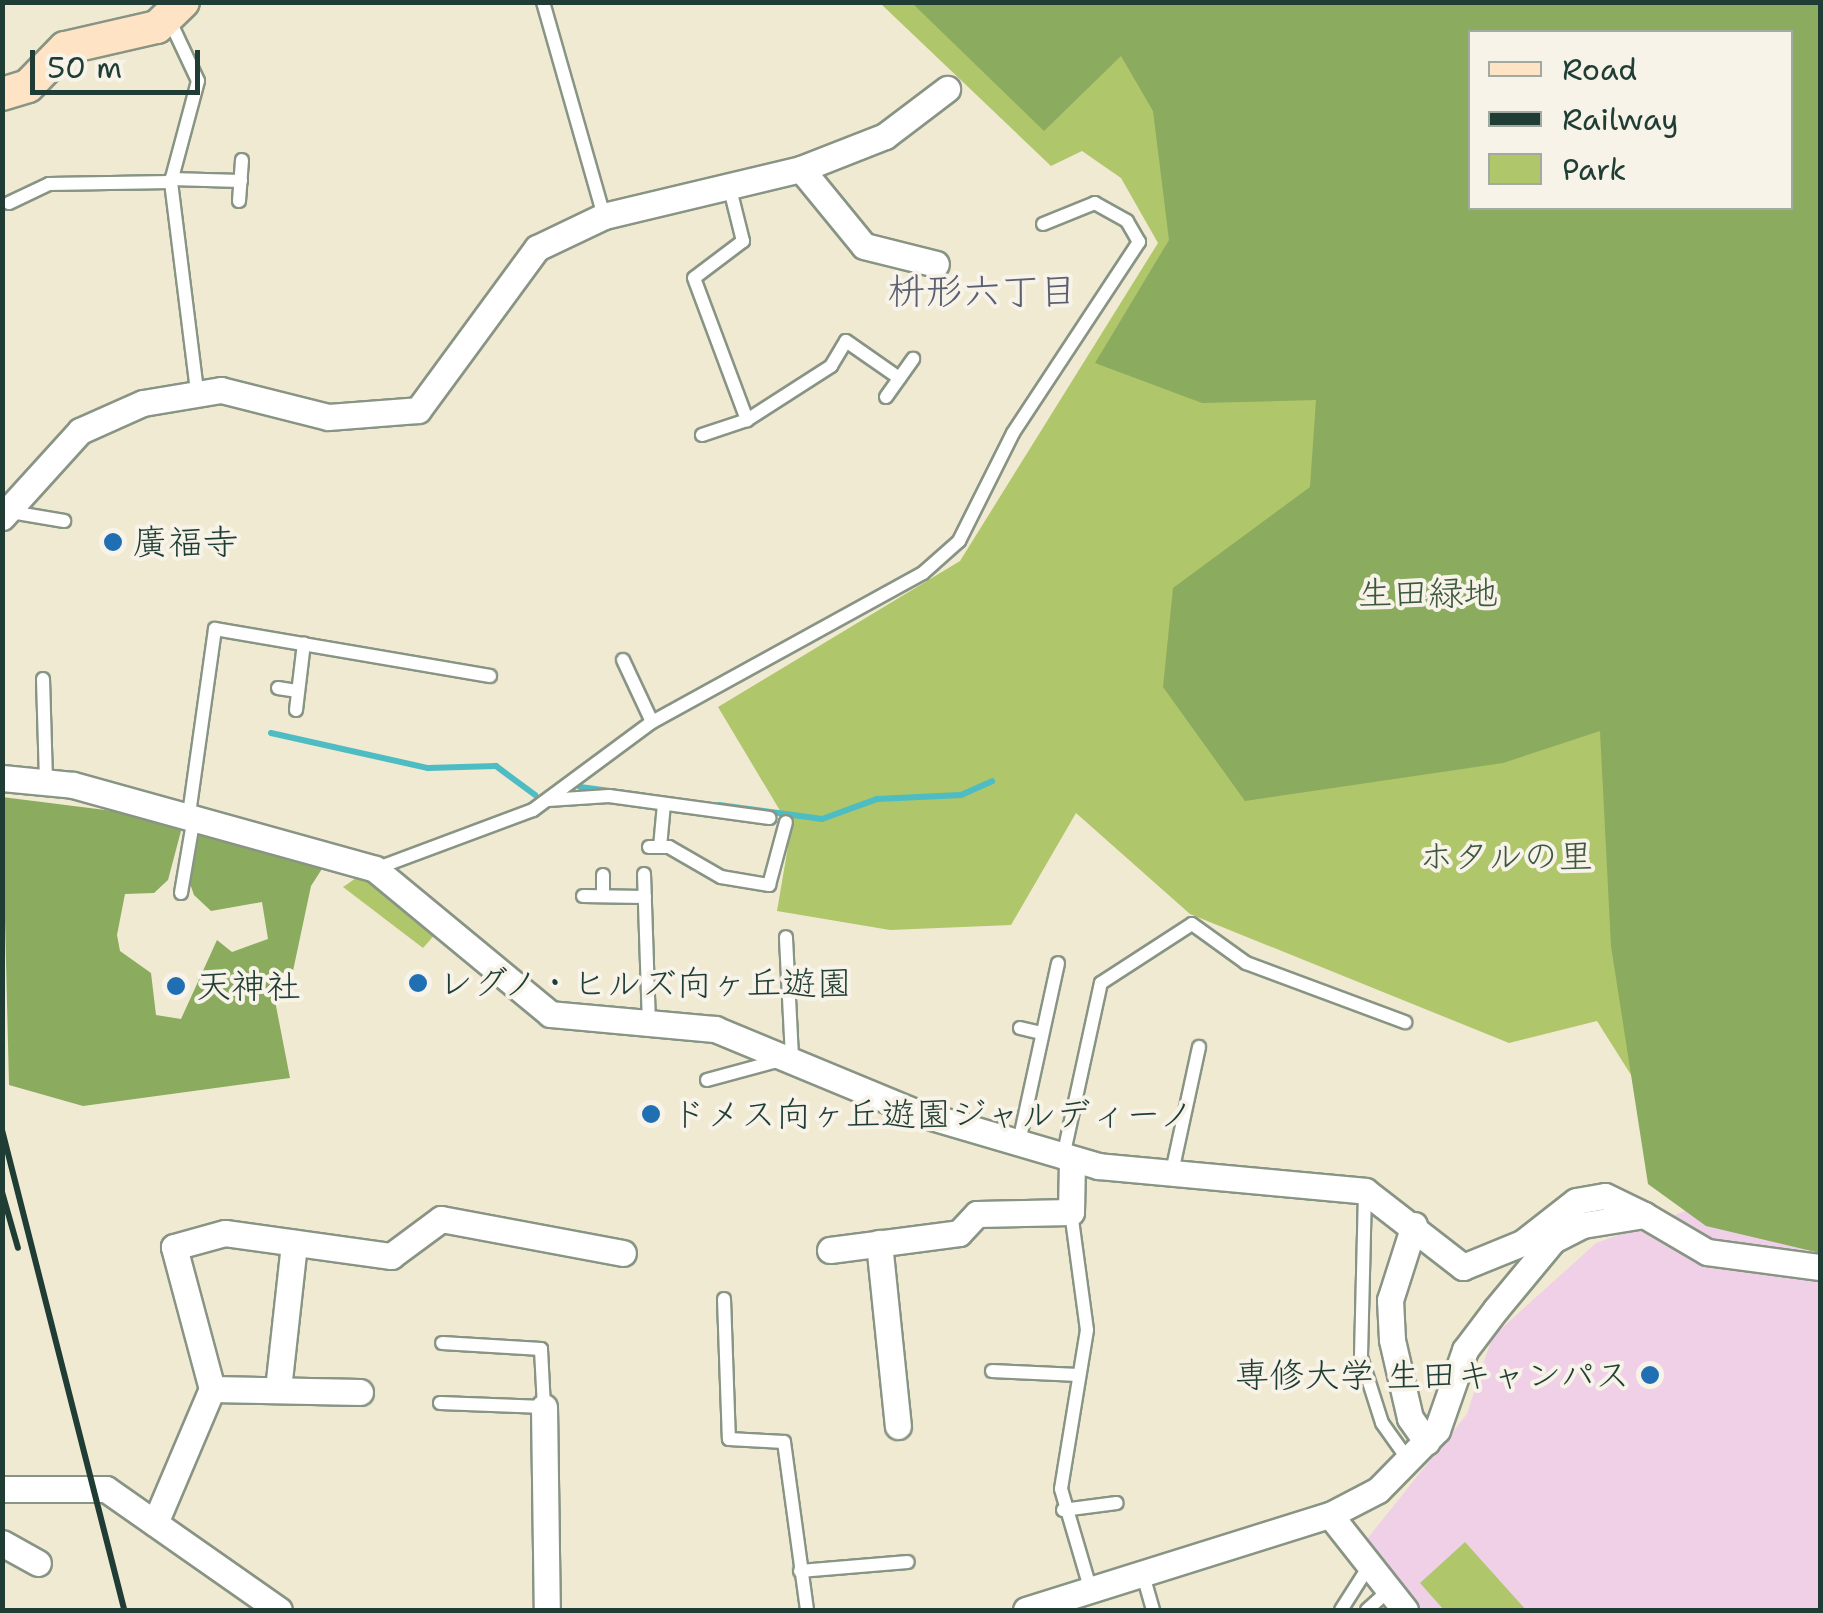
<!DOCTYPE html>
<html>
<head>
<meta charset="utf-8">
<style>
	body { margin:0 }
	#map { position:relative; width:1823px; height:1613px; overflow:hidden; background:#f1ead3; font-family:"Shantell Sans","Klee One",sans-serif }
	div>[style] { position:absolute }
	.built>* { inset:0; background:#efd0e6 }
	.green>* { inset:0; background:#afc66b }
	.forest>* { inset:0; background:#8bab5f }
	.stream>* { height:6px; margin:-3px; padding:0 3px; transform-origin:3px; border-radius:3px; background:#4ebcc3 }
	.roads { filter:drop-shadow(2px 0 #889484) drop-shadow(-2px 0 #889484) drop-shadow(0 2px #889484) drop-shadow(0 -2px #889484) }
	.lane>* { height:12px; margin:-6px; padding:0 6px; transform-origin:6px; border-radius:6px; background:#fff }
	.street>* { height:25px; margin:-12.5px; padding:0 12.5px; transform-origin:12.5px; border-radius:12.5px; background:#fff }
	.secondary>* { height:32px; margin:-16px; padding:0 16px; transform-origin:16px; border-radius:16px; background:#fee4c5 }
	.rail>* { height:6px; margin:-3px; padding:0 3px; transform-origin:3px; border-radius:3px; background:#1f3d34 }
	.dots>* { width:28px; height:28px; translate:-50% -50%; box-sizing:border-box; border:5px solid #f7f3e8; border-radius:50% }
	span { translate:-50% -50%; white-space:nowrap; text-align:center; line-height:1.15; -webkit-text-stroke:8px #f7f3e8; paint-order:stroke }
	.poi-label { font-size:35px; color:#1f3d34 }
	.left { translate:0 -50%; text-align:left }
	.right { translate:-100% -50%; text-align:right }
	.park-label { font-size:35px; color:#3c583f }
	.neighbourhood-label { font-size:38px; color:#5c5f70 }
	.frame { position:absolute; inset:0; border:5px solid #1f3d34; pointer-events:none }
	.legend { position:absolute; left:1468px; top:30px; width:325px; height:180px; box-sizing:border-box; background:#f7f3e8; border:2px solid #a1aaa0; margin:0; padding:12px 18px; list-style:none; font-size:30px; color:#1f3d34 }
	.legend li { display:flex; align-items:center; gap:20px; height:50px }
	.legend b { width:50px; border:2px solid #a1aaa0 }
	.scale { position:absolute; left:30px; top:50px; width:170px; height:45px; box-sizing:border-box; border:5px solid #1f3d34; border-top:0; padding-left:12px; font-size:30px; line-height:35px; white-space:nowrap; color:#1f3d34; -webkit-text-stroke:8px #f7f3e8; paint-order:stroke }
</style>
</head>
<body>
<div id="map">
	<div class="built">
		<i style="clip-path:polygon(1820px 1163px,1820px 1610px,1420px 1610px,1363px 1544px,1467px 1414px,1492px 1337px,1596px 1243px)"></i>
	</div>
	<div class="green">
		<i style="clip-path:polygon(evenodd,880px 3px,1820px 3px,1820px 1128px,1645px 1097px,1597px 1021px,1509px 1043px,1190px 914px,1076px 813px,1011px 925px,890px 930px,777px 911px,791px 829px,718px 707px,960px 561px,1158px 243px,1121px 178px,1082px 151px,1051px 166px,880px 3px,1470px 32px,1790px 32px,1790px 208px,1470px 208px,1470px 32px)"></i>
		<i style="clip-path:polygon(359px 876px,438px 931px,423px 948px,343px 887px)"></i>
		<i style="clip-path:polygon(1465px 1542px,1526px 1610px,1444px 1610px,1420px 1583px)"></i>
	</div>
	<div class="forest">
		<i style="clip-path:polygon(evenodd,912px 3px,1820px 3px,1820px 1253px,1706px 1226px,1648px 1184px,1611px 946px,1600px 731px,1503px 763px,1245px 801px,1163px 687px,1173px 588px,1310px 487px,1316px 400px,1202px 403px,1095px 363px,1169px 240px,1153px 111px,1121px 56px,1044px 131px,912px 3px,1470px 32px,1790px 32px,1790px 208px,1470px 208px,1470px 32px)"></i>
		<i style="clip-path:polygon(2px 797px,161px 817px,181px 831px,168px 880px,154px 893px,125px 894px,117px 935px,120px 951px,151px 973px,156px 1015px,181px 1019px,217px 940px,232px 952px,268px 939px,262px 902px,211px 911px,194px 895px,188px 878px,200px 831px,327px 861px,311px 886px,293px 971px,270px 975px,290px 1078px,83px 1106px,9px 1085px)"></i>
	</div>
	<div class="stream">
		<i style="left:271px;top:733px;width:161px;rotate:12.6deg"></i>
		<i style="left:428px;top:768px;width:68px;rotate:-1.7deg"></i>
		<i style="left:496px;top:766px;width:49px;rotate:36.6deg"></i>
		<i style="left:580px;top:787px;width:63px;rotate:7.4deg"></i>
		<i style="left:719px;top:805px;width:104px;rotate:7.7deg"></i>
		<i style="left:822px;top:819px;width:59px;rotate:-20deg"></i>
		<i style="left:877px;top:799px;width:84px;rotate:-2.7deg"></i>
		<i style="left:961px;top:795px;width:34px;rotate:-24deg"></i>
	</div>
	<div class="roads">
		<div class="lane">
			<i style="left:543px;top:2px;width:223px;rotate:74.1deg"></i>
			<i style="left:169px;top:19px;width:68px;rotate:64.9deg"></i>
			<i style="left:198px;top:81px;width:105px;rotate:105deg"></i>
			<i style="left:171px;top:182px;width:210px;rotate:82.9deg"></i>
			<i style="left:171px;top:179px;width:70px;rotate:1.6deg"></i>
			<i style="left:729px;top:185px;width:58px;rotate:76deg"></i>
			<i style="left:743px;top:241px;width:61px;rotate:142.9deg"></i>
			<i style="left:694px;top:278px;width:152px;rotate:69.5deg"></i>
			<i style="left:239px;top:201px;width:41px;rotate:-85.8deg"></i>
			<i style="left:9px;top:203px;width:44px;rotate:-25.4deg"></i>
			<i style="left:49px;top:184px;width:122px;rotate:-0.9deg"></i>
			<i style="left:886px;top:397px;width:47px;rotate:-54.6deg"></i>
			<i style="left:702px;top:435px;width:47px;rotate:-18.4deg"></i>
			<i style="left:747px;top:420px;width:100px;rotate:-32.7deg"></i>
			<i style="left:831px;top:366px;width:29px;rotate:-59deg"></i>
			<i style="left:846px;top:341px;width:65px;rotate:34.9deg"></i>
			<i style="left:11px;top:512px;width:54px;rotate:9.6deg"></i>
			<i style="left:623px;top:660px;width:68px;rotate:64.9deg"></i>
			<i style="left:43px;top:679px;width:101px;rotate:88.3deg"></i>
			<i style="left:278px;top:688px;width:20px;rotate:9deg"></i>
			<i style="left:296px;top:710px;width:67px;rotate:-83.2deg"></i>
			<i style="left:548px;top:800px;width:61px;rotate:-3.8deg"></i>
			<i style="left:609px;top:796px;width:162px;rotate:7.8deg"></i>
			<i style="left:189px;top:814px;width:187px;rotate:-82deg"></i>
			<i style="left:215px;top:629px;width:279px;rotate:9.7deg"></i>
			<i style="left:649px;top:847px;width:20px"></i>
			<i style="left:669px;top:847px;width:60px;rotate:30deg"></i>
			<i style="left:721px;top:877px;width:49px;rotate:9.5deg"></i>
			<i style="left:769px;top:885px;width:65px;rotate:-74.9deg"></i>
			<i style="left:660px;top:847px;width:43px;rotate:-84.7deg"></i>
			<i style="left:375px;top:869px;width:169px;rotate:-20.5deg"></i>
			<i style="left:533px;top:810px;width:148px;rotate:-36.5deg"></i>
			<i style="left:652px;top:722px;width:309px;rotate:-28.8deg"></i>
			<i style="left:923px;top:573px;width:48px;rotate:-41.6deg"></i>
			<i style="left:959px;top:541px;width:121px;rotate:-63.4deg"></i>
			<i style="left:1013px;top:433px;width:229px;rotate:-56.6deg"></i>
			<i style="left:1139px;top:242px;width:24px;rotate:-120deg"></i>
			<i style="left:1127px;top:221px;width:37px;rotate:-151deg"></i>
			<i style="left:1095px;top:203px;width:56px;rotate:158deg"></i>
			<i style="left:644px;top:874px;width:147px;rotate:88.1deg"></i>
			<i style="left:181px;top:893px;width:77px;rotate:-80.3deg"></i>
			<i style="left:583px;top:896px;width:62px;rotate:0.9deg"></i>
			<i style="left:603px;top:896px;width:21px;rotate:-90deg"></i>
			<i style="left:1020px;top:1028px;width:18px;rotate:13deg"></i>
			<i style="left:707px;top:1080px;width:88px;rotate:-15.1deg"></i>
			<i style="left:792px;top:1057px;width:120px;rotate:-92.9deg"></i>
			<i style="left:1019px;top:1142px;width:183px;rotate:-77.7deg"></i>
			<i style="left:1063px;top:1157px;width:178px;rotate:-77.7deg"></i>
			<i style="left:1101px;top:983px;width:108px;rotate:-33deg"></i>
			<i style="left:1192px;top:924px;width:67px;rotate:35.8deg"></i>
			<i style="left:1246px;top:963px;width:170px;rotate:20.4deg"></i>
			<i style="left:1172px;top:1172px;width:128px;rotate:-77.8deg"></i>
			<i style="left:1365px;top:1192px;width:165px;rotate:91.4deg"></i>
			<i style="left:1361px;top:1357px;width:69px;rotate:72.3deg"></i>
			<i style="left:1382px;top:1423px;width:47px;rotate:54.6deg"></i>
			<i style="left:1071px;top:1212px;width:119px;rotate:82.3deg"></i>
			<i style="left:1087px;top:1330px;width:161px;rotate:99.3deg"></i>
			<i style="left:1061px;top:1489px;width:106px;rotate:73.6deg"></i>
			<i style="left:724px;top:1299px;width:140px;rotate:88deg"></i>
			<i style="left:729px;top:1439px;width:55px;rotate:3.1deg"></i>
			<i style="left:784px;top:1442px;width:170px;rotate:82.2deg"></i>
			<i style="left:992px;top:1371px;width:86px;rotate:2.7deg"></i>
			<i style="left:440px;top:1403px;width:104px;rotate:2.2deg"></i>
			<i style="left:544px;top:1407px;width:58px;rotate:-93deg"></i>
			<i style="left:541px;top:1349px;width:99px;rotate:-176.5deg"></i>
			<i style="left:1063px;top:1510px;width:54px;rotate:-7.4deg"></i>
			<i style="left:800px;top:1571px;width:108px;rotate:-4.8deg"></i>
			<i style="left:1143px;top:1575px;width:36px;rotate:74deg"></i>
			<i style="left:1341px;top:1610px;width:52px;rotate:-57.5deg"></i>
			<i style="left:1367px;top:1610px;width:28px;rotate:-42deg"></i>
		</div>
		<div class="street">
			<i style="left:801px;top:169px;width:99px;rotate:50.7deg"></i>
			<i style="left:864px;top:246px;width:74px;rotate:14deg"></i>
			<i style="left:2px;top:517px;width:116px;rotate:-47.8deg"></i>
			<i style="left:80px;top:431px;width:69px;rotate:-24deg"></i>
			<i style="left:143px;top:403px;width:79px;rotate:-9.5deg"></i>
			<i style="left:221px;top:390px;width:110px;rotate:14.2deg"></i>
			<i style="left:328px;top:417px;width:90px;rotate:-4.4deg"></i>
			<i style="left:418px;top:410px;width:201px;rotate:-53.7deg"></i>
			<i style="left:537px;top:248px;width:74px;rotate:-25.5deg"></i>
			<i style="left:604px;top:216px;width:203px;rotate:-13.4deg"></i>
			<i style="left:801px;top:169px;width:90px;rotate:-21.4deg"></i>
			<i style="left:885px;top:136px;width:78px;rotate:-37.2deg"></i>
			<i style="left:2px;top:778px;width:71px;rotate:5.6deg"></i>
			<i style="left:73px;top:785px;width:313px;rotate:15.5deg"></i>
			<i style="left:375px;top:869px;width:227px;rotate:39.6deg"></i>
			<i style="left:550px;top:1014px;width:166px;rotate:5.2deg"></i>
			<i style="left:715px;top:1029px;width:220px;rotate:22.5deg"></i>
			<i style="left:918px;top:1113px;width:188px;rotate:16.4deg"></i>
			<i style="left:1098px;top:1166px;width:268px;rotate:5.3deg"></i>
			<i style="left:1365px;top:1191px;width:124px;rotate:37.8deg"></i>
			<i style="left:1463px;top:1267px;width:64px;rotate:-22.1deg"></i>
			<i style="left:1522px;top:1243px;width:68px;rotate:-37.9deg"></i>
			<i style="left:1576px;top:1201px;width:29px;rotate:-10deg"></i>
			<i style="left:1605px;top:1196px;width:43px;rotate:26deg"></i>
			<i style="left:1414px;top:1225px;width:79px;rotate:107.7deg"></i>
			<i style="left:1390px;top:1300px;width:40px;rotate:87.1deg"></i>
			<i style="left:1392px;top:1340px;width:80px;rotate:77deg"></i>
			<i style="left:1410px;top:1418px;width:29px;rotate:55deg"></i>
			<i style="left:879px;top:1243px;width:184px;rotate:84.1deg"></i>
			<i style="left:830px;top:1250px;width:130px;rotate:-7.5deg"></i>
			<i style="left:959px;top:1233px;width:26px;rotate:-47deg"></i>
			<i style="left:977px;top:1214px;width:94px;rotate:-1.2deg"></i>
			<i style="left:1071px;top:1212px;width:53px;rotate:-88.9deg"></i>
			<i style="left:212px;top:1389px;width:148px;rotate:1.2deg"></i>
			<i style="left:278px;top:1389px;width:147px;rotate:-83.7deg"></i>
			<i style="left:544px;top:1407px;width:203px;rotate:89.2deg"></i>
			<i style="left:2px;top:1489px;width:104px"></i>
			<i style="left:106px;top:1489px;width:211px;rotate:35deg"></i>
			<i style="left:1330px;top:1515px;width:121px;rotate:51.7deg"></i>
			<i style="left:155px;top:1523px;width:146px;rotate:-67deg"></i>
			<i style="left:212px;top:1389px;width:147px;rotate:-105deg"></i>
			<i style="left:174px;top:1247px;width:53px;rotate:-15.4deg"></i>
			<i style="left:225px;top:1233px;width:168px;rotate:7.9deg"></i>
			<i style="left:391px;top:1256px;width:62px;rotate:-36.5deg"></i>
			<i style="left:441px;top:1219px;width:185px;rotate:10.6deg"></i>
			<i style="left:2px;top:1543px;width:41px;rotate:29.1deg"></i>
			<i style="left:1026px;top:1610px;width:318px;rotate:-17.4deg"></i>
			<i style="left:1330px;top:1515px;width:54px;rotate:-27.5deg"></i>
			<i style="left:1378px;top:1490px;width:84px;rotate:-45.5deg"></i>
			<i style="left:1437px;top:1430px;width:85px;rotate:-70.7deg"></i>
			<i style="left:1465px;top:1350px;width:51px;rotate:-52.9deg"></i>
			<i style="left:1496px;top:1309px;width:89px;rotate:-50.4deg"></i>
			<i style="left:1553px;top:1240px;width:34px;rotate:-27deg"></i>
			<i style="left:1583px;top:1225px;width:62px;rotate:-9.3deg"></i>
			<i style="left:1644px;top:1215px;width:73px;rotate:30.4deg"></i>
			<i style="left:1707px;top:1252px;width:114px;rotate:7.6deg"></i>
		</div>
		<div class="secondary">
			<i style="left:2px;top:94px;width:27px;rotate:-17deg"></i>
			<i style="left:28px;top:86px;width:53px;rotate:-45.8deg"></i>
			<i style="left:65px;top:48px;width:94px;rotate:-12.9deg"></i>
			<i style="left:157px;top:27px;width:36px;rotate:-44deg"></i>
		</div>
	</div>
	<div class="rail">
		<i style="left:2px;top:1130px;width:495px;rotate:75.7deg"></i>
		<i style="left:2px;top:1192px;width:58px;rotate:74.1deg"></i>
	</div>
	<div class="dots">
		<i style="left:113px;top:542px;background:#1f6fb2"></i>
		<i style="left:418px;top:983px;background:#1f6fb2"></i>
		<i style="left:176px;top:986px;background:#1f6fb2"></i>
		<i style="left:651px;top:1114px;background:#1f6fb2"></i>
		<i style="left:1650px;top:1375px;background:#1f6fb2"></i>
	</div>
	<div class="poi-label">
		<span class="left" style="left:133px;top:542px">廣福寺</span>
		<span class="left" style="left:438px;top:983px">レグノ・ヒルズ向ヶ丘遊園</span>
		<span class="left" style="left:196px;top:986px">天神社</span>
		<span class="left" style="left:671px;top:1114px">ドメス向ヶ丘遊園ジャルディーノ</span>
		<span class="right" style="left:1630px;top:1375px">専修大学 生田キャンパス</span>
	</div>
	<div class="park-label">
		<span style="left:1428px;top:593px">生田緑地</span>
		<span style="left:1506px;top:856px">ホタルの里</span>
	</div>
	<div class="neighbourhood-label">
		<span style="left:982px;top:291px">枡形六丁目</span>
	</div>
	<div class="frame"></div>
	<ul class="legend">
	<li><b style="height:12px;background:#fee4c5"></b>Road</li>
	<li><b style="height:12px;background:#1f3d34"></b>Railway</li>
	<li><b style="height:28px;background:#afc66b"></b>Park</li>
	</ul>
	<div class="scale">50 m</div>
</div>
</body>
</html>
